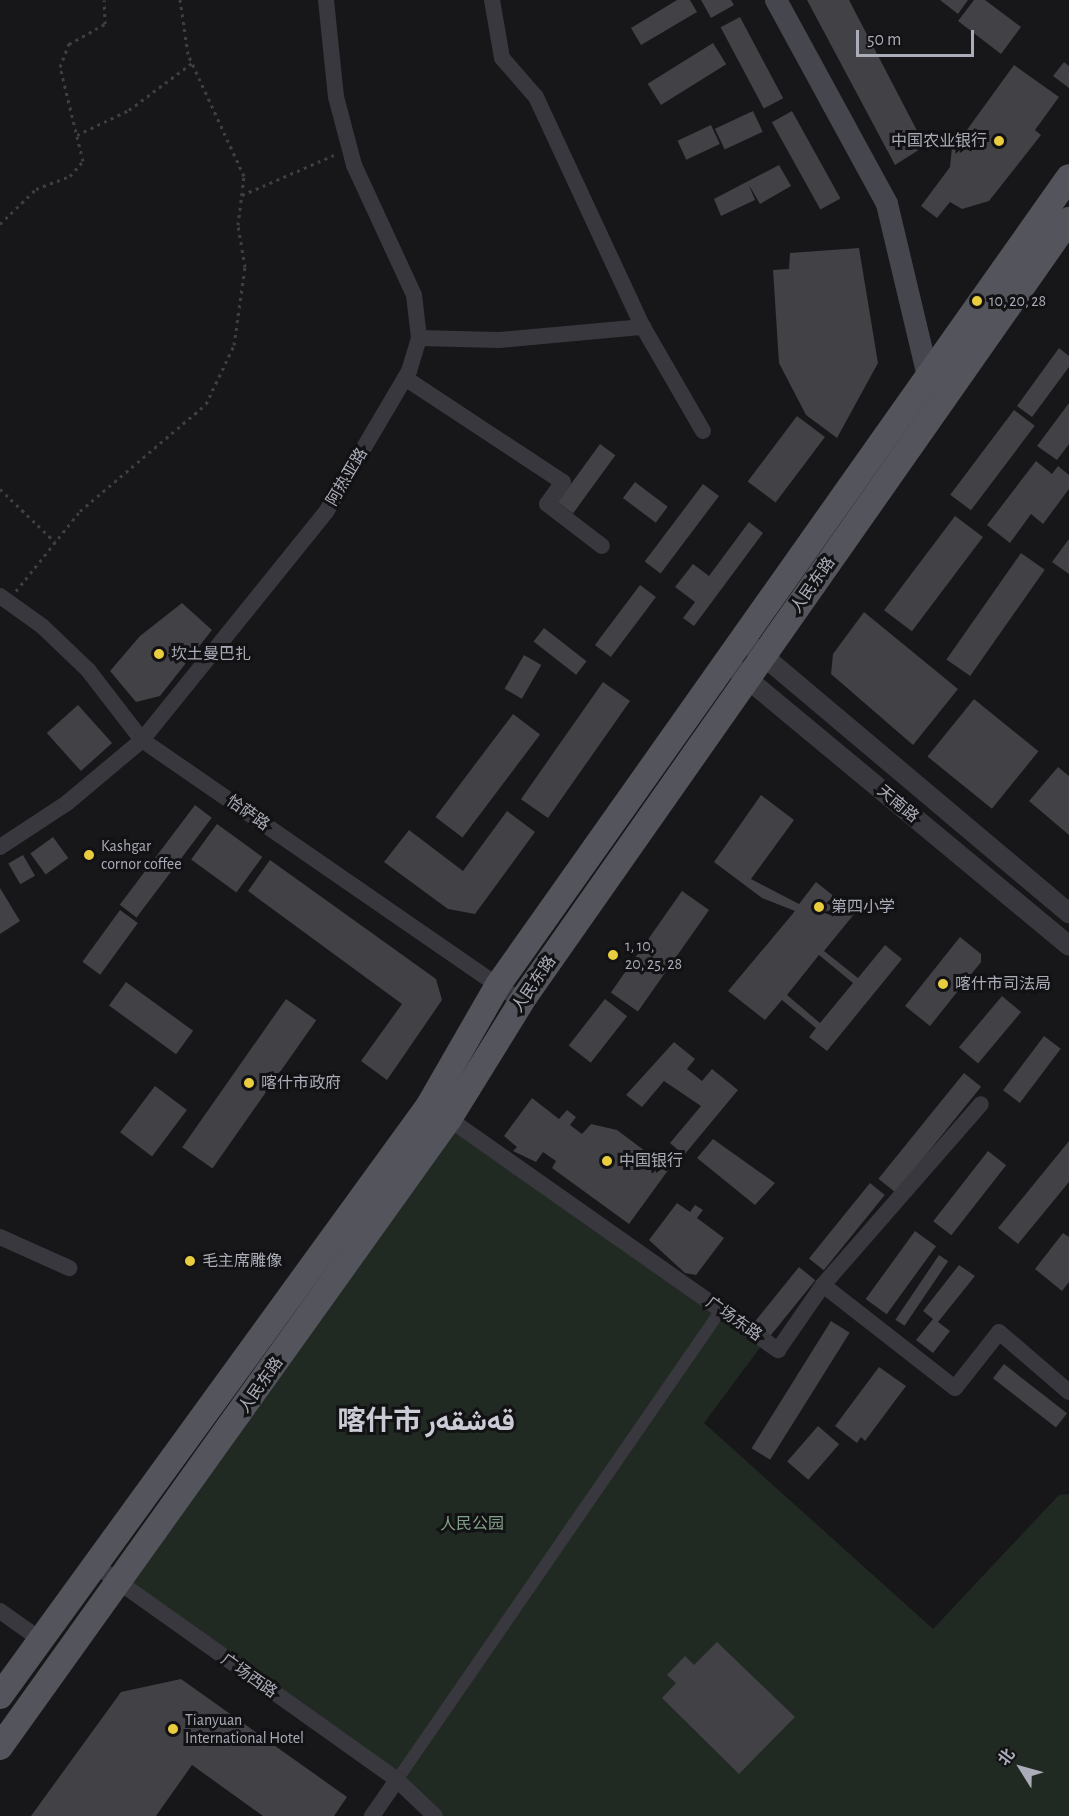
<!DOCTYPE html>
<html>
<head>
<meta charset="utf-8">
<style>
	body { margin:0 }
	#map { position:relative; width:1069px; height:1816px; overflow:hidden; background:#171719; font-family:"Alegreya Sans",Vazirmatn,"Noto Sans SC",sans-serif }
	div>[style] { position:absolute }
	.green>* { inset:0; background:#212923 }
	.building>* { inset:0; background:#414146; transform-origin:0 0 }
	.path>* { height:3px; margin-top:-1.5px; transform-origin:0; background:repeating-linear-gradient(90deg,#3e3f45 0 3px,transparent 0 7.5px) }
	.pedestrian>* { height:12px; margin:-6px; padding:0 6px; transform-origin:6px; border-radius:6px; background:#38383e }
	.minor>* { height:16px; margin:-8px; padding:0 8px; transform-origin:8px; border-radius:8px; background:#38383e }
	.tertiary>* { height:20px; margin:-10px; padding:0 10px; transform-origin:10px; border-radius:10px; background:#38383e }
	.secondary>* { height:22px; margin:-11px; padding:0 11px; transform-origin:11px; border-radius:11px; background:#46474e }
	.primary>* { height:26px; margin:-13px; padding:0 13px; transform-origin:13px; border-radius:13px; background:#54555c }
	.dots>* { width:16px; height:16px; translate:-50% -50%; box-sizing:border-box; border:3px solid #121214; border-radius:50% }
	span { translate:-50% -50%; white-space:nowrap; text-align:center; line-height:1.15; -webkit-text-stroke:6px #121214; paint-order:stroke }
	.poi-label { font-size:16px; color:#aaacb8 }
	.right { translate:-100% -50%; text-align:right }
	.left { translate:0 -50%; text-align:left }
	.street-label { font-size:16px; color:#aaacb8 }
	.park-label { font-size:16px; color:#82a289 }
	.town-label { font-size:28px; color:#cacbd4; font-weight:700 }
	.north { position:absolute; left:991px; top:1738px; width:60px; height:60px; -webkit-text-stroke:4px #121214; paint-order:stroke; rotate:307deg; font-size:16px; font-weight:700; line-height:24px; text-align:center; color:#aaacb8 }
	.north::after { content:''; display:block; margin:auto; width:21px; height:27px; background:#aaacb8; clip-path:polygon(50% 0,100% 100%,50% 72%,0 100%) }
	.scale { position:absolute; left:856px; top:30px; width:118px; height:27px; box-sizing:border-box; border:3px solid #aaacb8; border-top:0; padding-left:8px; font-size:18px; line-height:21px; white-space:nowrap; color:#aaacb8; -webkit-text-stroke:4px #121214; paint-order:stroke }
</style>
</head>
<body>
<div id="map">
	<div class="green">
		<i style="clip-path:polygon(449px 1119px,765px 1341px,704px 1423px,933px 1629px,1059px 1495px,1069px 1494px,1069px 1816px,435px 1816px,119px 1584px)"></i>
	</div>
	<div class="building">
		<i style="clip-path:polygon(677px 0,690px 0,697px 12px,641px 45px,631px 28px)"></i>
		<i style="clip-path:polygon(701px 0,731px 0,734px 5px,711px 18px)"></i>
		<i style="clip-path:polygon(807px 0,849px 0,925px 146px,895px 165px)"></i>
		<i style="clip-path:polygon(940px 0,968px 0,958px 14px)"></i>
		<i style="clip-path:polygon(974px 0,985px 0,1021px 27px,1001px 54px,958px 21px)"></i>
		<i style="left:740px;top:17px;width:92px;height:22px;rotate:62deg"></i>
		<i style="left:713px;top:43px;width:25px;height:77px;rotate:58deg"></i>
		<i style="clip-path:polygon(1064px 62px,1069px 66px,1069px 88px,1053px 76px)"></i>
		<i style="clip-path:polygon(1014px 65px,1059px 97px,1035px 130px,1041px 135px,989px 201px,962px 209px,950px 202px,937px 218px,921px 206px,950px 167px,952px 147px,969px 137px,964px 134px)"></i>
		<i style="left:753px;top:111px;width:23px;height:42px;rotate:65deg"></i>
		<i style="left:792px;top:111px;width:100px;height:23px;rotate:61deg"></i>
		<i style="left:711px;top:125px;width:21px;height:37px;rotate:65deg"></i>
		<i style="clip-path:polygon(779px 165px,791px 186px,760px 204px,749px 185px,755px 200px,721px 216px,714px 199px)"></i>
		<i style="clip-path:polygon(859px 248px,878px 363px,837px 438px,806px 415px,779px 363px,773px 270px,789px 269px,790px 253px)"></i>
		<i style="clip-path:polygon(1059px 348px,1069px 356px,1069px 367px,1032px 417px,1017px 406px)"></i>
		<i style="clip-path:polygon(1069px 403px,1069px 444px,1057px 460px,1037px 446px)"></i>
		<i style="left:1014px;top:410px;width:26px;height:106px;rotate:37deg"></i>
		<i style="left:797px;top:416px;width:35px;height:82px;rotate:37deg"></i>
		<i style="left:600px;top:444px;width:19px;height:72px;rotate:36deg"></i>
		<i style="clip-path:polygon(1036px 461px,1052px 474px,1058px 466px,1069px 475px,1069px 489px,1043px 524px,1031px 514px,1010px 543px,987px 525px)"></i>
		<i style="left:635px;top:482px;width:41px;height:20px;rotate:37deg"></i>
		<i style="left:703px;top:484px;width:20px;height:97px;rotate:37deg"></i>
		<i style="left:955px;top:516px;width:35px;height:118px;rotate:37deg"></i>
		<i style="clip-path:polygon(749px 522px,763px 533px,694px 626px,683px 618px,695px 602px,675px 587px,693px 564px,709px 576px)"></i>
		<i style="clip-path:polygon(1069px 539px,1069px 574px,1052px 562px)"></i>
		<i style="left:1021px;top:553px;width:29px;height:130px;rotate:35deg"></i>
		<i style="left:640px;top:585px;width:20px;height:75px;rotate:37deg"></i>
		<i style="clip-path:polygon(182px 603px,212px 630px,160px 696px,136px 702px,110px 671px,140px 636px)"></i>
		<i style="clip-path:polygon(864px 612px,958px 689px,913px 745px,831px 674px,833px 654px)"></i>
		<i style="left:544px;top:628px;width:54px;height:17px;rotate:38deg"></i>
		<i style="left:524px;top:655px;width:20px;height:39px;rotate:30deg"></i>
		<i style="left:603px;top:682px;width:33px;height:143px;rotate:35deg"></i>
		<i style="left:974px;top:699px;width:83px;height:74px;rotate:39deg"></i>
		<i style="left:78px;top:705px;width:51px;height:42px;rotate:48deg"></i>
		<i style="left:513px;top:714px;width:34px;height:129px;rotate:37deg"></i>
		<i style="clip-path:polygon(1058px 767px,1069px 776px,1069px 835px,1029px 801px)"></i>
		<i style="clip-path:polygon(evenodd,761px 795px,794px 820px,751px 879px,799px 904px,816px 882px,855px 913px,824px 951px,858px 978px,885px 945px,902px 959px,827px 1051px,809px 1037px,816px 1028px,782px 1000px,765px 1020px,728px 991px,795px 911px,762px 898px,714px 862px,761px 795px,819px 955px,853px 983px,820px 1023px,787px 995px,819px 955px)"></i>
		<i style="left:195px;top:805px;width:21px;height:125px;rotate:37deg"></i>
		<i style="clip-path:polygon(507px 811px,535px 832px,475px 914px,448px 909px,384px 862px,409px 830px,463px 871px)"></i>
		<i style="left:217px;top:824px;width:56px;height:44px;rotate:36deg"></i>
		<i style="left:53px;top:837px;width:26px;height:28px;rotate:54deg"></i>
		<i style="left:23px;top:855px;width:24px;height:17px;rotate:60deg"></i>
		<i style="clip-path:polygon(270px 860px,436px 979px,442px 1000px,387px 1080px,361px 1061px,402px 1004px,248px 891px)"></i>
		<i style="clip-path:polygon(0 888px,20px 921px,0 934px)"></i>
		<i style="left:682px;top:891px;width:33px;height:124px;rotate:35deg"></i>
		<i style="left:120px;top:910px;width:22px;height:64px;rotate:36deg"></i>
		<i style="clip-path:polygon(960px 937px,981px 954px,981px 962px,930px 1026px,905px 1006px)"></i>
		<i style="left:126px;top:982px;width:83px;height:29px;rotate:36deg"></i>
		<i style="left:1002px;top:996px;width:25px;height:67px;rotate:40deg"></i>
		<i style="left:286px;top:999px;width:37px;height:181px;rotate:35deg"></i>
		<i style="left:605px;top:999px;width:28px;height:59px;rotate:38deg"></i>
		<i style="left:1044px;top:1036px;width:21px;height:68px;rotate:37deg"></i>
		<i style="clip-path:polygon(674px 1042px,695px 1059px,687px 1069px,702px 1081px,712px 1069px,738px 1090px,684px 1155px,670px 1143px,701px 1106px,664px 1081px,642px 1107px,626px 1095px)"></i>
		<i style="left:964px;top:1073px;width:22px;height:136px;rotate:39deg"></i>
		<i style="left:155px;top:1086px;width:40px;height:58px;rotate:37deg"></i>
		<i style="clip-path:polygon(532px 1098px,559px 1119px,567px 1110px,576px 1117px,570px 1125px,582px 1134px,591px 1124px,617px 1130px,669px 1169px,629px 1224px,552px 1168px,556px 1161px,543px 1152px,536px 1162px,513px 1151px,517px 1147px,504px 1136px)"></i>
		<i style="clip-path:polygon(713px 1139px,775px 1183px,755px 1205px,697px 1158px)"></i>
		<i style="clip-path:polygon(1069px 1141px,1069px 1182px,1018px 1244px,998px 1228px)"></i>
		<i style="left:988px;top:1151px;width:23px;height:89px;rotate:38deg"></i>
		<i style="left:870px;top:1183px;width:19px;height:97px;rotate:39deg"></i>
		<i style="clip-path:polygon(677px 1203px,690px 1212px,695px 1205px,703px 1210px,697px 1218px,724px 1238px,696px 1275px,685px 1273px,649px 1240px)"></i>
		<i style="left:915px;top:1231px;width:26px;height:84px;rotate:36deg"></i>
		<i style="clip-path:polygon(1063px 1233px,1069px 1237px,1069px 1282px,1062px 1291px,1035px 1269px)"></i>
		<i style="left:939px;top:1255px;width:11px;height:78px;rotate:34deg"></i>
		<i style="clip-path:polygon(959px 1265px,975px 1276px,938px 1322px,950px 1331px,933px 1353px,916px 1340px,933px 1319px,923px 1311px)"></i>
		<i style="left:799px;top:1267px;width:21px;height:72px;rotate:39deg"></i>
		<i style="left:831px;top:1321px;width:22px;height:150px;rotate:32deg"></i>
		<i style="left:1004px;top:1364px;width:80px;height:18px;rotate:38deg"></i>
		<i style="clip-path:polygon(879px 1367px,906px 1386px,865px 1441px,861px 1437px,857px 1443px,835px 1426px)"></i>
		<i style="left:818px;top:1426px;width:28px;height:47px;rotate:41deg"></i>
		<i style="clip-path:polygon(717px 1642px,795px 1717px,739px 1774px,662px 1698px,676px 1683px,667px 1675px,685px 1656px,694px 1665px)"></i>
		<i style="clip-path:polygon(181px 1679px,347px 1797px,334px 1816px,263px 1816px,192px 1765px,156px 1816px,31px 1816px,121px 1692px)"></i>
	</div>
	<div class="path">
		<i style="left:77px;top:135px;width:58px;rotate:-25.7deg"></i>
		<i style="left:129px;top:110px;width:79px;rotate:-36.7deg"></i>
		<i style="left:242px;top:195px;width:100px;rotate:-23.5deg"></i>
		<i style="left:0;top:224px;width:50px;rotate:-44.2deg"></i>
		<i style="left:36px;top:189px;width:36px;rotate:-21deg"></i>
		<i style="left:70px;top:176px;width:20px;rotate:-49deg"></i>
		<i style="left:83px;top:161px;width:97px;rotate:-103.7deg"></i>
		<i style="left:60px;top:67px;width:25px;rotate:-69deg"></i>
		<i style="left:69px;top:44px;width:41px;rotate:-29.1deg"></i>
		<i style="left:105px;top:24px;width:24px;rotate:-92deg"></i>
		<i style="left:0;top:489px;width:76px;rotate:43.9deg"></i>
		<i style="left:16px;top:591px;width:102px;rotate:-51.3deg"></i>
		<i style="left:80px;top:511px;width:165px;rotate:-40.3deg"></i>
		<i style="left:206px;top:404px;width:65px;rotate:-64.6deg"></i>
		<i style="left:234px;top:345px;width:79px;rotate:-82deg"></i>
		<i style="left:245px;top:267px;width:43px;rotate:-99.5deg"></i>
		<i style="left:238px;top:225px;width:49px;rotate:-83deg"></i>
		<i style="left:244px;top:176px;width:134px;rotate:-114.7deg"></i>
		<i style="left:188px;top:54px;width:55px;rotate:-98.4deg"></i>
	</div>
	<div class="pedestrian">
		<i style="left:397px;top:1780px;width:571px;rotate:-55.42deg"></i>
	</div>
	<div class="minor">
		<i style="left:492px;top:0;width:59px;rotate:80.2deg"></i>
		<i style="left:502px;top:58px;width:52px;rotate:48.9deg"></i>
		<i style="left:536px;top:97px;width:254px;rotate:65.1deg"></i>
		<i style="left:643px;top:327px;width:120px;rotate:60deg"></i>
		<i style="left:419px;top:338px;width:80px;rotate:1.4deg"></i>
		<i style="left:499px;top:340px;width:145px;rotate:-5.2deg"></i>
		<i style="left:405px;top:378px;width:189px;rotate:33.4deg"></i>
		<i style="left:563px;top:482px;width:27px;rotate:126deg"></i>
		<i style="left:547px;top:504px;width:69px;rotate:37.4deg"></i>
		<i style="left:0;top:596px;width:52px;rotate:35.5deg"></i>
		<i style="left:42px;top:626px;width:64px;rotate:43.7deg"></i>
		<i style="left:88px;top:670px;width:88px;rotate:52.4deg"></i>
		<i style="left:142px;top:740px;width:462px;rotate:34.6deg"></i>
		<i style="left:0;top:847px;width:80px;rotate:-33.3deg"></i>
		<i style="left:67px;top:803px;width:98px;rotate:-40deg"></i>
		<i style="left:142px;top:740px;width:293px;rotate:-51.1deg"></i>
		<i style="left:326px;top:512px;width:164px;rotate:-59.5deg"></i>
		<i style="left:409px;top:371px;width:34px;rotate:-73deg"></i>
		<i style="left:419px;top:338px;width:43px;rotate:-96.6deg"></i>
		<i style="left:414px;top:295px;width:143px;rotate:-114.8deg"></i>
		<i style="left:354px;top:165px;width:70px;rotate:-104.8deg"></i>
		<i style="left:336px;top:97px;width:98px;rotate:-95.9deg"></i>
		<i style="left:442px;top:1114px;width:411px;rotate:35.1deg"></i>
		<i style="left:778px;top:1350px;width:79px;rotate:-55.3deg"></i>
		<i style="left:823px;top:1285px;width:240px;rotate:-48.9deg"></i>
		<i style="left:0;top:1237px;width:76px;rotate:24.2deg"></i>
		<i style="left:823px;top:1285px;width:167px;rotate:38deg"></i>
		<i style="left:955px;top:1388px;width:71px;rotate:-51.8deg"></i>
		<i style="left:999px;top:1332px;width:92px;rotate:40.6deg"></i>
		<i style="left:95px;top:1565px;width:371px;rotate:35.4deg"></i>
		<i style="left:397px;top:1780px;width:44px;rotate:124.8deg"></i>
		<i style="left:0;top:1611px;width:50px;rotate:35.3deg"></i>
		<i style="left:397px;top:1780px;width:52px;rotate:43.5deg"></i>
	</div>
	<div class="tertiary">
		<i style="left:754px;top:648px;width:412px;rotate:40.1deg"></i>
		<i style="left:738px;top:671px;width:430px;rotate:39.7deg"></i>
	</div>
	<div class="secondary">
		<i style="left:776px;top:0;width:232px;rotate:61.4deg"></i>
		<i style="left:887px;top:204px;width:177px;rotate:76.6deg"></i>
	</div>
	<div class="primary">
		<i style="left:0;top:1696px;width:730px;rotate:-54.02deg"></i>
		<i style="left:429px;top:1105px;width:138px;rotate:-60.1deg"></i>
		<i style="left:498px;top:985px;width:989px;rotate:-54.75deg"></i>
		<i style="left:0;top:1747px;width:772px;rotate:-54.44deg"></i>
		<i style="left:449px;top:1119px;width:145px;rotate:-58.3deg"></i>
		<i style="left:525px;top:996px;width:948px;rotate:-54.97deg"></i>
	</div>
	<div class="dots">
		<i style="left:999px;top:141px;background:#e9cd3f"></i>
		<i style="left:977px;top:301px;background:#e9cd3f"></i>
		<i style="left:159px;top:654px;background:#e9cd3f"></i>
		<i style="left:89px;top:855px;background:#e9cd3f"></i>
		<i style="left:819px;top:907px;background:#e9cd3f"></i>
		<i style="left:613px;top:955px;background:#e9cd3f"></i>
		<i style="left:943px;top:984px;background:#e9cd3f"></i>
		<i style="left:249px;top:1083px;background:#e9cd3f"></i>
		<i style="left:607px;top:1161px;background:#e9cd3f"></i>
		<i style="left:190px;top:1261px;background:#e9cd3f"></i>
		<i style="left:173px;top:1729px;background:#e9cd3f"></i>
	</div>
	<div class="poi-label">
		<span class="right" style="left:987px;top:141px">中国农业银行</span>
		<span class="left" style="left:989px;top:301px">10, 20, 28</span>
		<span class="left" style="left:171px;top:654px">坎土曼巴扎</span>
		<span class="left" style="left:101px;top:855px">Kashgar<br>cornor coffee</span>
		<span class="left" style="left:831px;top:907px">第四小学</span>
		<span class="left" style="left:625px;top:955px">1, 10,<br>20, 25, 28</span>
		<span class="left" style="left:955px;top:984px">喀什市司法局</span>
		<span class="left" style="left:261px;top:1083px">喀什市政府</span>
		<span class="left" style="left:619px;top:1161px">中国银行</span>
		<span class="left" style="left:202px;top:1261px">毛主席雕像</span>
		<span class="left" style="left:185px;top:1729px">Tianyuan<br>International Hotel</span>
	</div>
	<div class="street-label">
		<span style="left:347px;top:477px;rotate:-59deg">阿热亚路</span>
		<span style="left:813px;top:585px;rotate:-55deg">人民东路</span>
		<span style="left:898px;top:804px;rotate:40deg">天南路</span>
		<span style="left:248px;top:813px;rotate:35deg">恰萨路</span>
		<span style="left:534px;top:984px;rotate:-56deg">人民东路</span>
		<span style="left:734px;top:1319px;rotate:35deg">广场东路</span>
		<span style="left:261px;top:1385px;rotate:-55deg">人民东路</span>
		<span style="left:249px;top:1676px;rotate:35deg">广场西路</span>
	</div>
	<div class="park-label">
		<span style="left:472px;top:1524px">人民公园</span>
	</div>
	<div class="town-label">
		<span style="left:426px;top:1422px">喀什市 قەشقەر</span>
	</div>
	<div class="north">北</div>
	<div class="scale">50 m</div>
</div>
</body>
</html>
